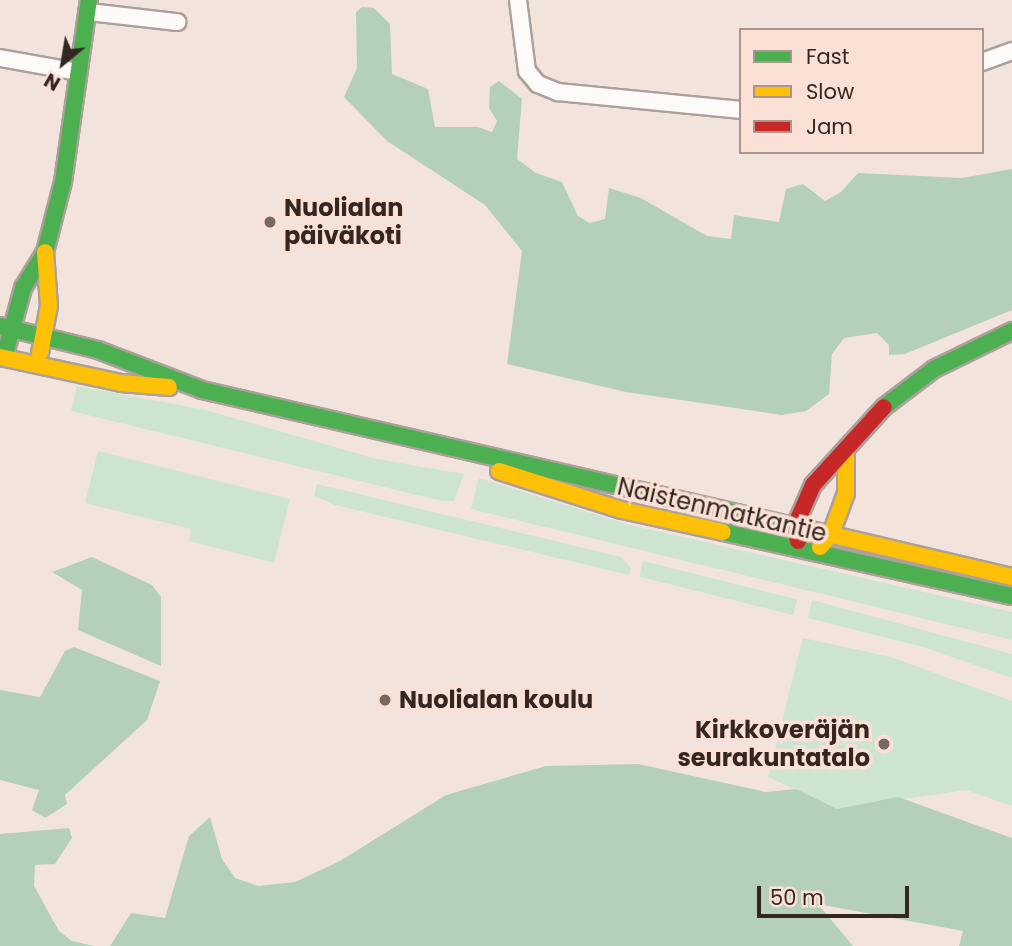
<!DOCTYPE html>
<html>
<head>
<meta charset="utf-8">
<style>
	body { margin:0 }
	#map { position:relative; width:1012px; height:946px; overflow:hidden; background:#f2e4dd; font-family:Poppins,sans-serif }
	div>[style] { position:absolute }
	.green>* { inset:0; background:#cde5d0; transform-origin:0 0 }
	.forest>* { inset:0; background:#b4d0ba }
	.roads { filter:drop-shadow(2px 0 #aca09b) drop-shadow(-2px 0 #aca09b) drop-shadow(0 2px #aca09b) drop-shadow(0 -2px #aca09b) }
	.street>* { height:16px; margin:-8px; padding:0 8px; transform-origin:8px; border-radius:8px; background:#fdfbfa }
	.fast>* { height:16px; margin:-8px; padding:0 8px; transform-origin:8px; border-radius:8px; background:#4caf50 }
	.slow>* { height:16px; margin:-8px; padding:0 8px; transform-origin:8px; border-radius:8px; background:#ffc107 }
	.jam>* { height:16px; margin:-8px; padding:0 8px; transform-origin:8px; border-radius:8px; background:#c62828 }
	.dots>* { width:19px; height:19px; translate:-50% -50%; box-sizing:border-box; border:4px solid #fae0d5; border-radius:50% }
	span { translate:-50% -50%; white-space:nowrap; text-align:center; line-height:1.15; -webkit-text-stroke:7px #fae0d5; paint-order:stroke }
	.poi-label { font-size:24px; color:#342722; font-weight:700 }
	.left { translate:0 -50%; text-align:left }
	.right { translate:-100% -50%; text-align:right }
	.street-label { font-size:24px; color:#342722 }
	.legend { position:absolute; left:739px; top:28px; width:245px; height:126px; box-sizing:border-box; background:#fae0d5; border:2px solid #ab968d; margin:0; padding:9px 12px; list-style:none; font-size:21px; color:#342722 }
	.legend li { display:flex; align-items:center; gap:14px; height:35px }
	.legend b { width:35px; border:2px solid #ab968d }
	.north { position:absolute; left:28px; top:28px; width:70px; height:70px; -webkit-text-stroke:5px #fae0d5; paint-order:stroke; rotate:210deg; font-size:19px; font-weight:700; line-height:28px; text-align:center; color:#342722 }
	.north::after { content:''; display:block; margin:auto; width:24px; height:32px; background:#342722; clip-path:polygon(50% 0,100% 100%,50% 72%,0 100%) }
	.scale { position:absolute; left:757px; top:886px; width:152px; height:32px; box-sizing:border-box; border:4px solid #342722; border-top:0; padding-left:9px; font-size:21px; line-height:24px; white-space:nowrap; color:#342722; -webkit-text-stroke:5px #fae0d5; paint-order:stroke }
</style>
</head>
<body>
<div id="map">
	<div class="green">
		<i style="clip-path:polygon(77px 386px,206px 410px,377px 459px,464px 474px,454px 501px,442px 501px,71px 411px)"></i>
		<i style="clip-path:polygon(98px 451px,290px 499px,274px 563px,189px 541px,191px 529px,85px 503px)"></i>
		<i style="clip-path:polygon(479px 478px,626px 524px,1012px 612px,1012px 640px,471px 509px)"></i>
		<i style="clip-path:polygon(317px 484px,621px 557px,631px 568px,629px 575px,335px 505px,314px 496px)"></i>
		<i style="left:643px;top:561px;width:159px;height:16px;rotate:14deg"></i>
		<i style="clip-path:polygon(812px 600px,1012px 654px,1012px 678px,926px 648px,808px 618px)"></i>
		<i style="clip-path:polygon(803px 638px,891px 657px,1012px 701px,1012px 806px,966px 790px,837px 809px,768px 777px)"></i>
	</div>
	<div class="forest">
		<i style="clip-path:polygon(362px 7px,374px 8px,390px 24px,392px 74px,428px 89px,435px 127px,478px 127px,492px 132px,497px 121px,489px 108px,490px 87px,499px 81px,522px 99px,517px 159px,536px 173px,562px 182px,578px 216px,590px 223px,605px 219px,609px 188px,641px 198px,707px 236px,731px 239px,734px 215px,779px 222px,786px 189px,803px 184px,825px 201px,841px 192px,858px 173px,962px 178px,1012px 169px,1012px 310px,905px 354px,889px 355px,889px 345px,877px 333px,844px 338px,832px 354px,829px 394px,806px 411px,782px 415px,626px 392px,507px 364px,522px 251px,485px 205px,387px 141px,344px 97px,357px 68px,356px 12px)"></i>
		<i style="clip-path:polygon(92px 557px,152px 585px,161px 597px,161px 666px,78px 630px,82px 590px,52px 572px)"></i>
		<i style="clip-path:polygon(74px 647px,160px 681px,147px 720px,65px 795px,67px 804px,45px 818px,32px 810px,39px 790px,0 780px,0 690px,40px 697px,65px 651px)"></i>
		<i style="clip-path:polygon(638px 764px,766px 792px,796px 789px,837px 809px,898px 797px,1012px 838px,1012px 946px,959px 946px,963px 931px,818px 904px,853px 946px,110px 946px,131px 913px,165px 918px,189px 836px,210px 817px,222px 859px,235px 878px,258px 886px,295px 882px,340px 861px,446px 795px,546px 766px)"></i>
		<i style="clip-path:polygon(69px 828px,72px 838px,55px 864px,35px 865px,34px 886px,59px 931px,72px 941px,94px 946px,0 946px,0 834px)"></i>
	</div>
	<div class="roads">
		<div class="street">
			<i style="left:518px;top:0;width:72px;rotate:82.8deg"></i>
			<i style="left:527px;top:71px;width:17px;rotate:50deg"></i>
			<i style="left:538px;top:84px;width:22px;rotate:22deg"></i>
			<i style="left:558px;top:92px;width:184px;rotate:5.6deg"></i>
			<i style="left:89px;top:12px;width:89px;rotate:6.5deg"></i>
			<i style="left:0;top:58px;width:79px;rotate:10.2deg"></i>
			<i style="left:982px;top:62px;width:32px;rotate:-20deg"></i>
		</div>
		<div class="fast">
			<i style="left:0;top:326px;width:101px;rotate:13.8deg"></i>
			<i style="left:98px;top:350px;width:111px;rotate:21deg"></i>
			<i style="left:202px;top:390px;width:638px;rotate:12.95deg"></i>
			<i style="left:4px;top:358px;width:73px;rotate:-74.8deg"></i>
			<i style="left:23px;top:288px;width:42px;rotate:-58.6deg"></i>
			<i style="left:45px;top:252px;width:72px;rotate:-75.6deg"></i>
			<i style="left:63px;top:182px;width:184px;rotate:-81.9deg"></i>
			<i style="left:884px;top:407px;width:63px;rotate:-37.2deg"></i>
			<i style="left:934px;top:369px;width:87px;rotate:-26deg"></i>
			<i style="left:723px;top:532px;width:296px;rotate:12.5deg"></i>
		</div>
		<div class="slow">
			<i style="left:40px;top:353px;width:48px;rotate:-79.2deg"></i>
			<i style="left:49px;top:306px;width:54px;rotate:-94.2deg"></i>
			<i style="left:0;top:357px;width:124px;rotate:12.1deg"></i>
			<i style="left:121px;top:383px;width:48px;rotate:4.8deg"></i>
			<i style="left:499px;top:471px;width:129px;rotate:17.6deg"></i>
			<i style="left:622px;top:510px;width:103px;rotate:12.3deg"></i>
			<i style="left:824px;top:533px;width:193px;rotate:13.2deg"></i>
			<i style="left:820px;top:547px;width:17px;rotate:-50deg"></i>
			<i style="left:831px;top:534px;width:44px;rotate:-69.9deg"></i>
			<i style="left:846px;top:493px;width:43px;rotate:-90deg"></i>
		</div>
		<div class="jam">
			<i style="left:798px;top:541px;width:15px;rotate:-101deg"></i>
			<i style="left:795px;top:526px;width:45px;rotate:-66.3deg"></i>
			<i style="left:813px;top:485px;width:105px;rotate:-47.7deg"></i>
		</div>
	</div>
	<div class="dots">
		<i style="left:270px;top:222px;background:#766963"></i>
		<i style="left:385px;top:700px;background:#766963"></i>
		<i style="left:884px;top:744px;background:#766963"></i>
	</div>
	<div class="poi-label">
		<span class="left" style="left:284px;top:222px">Nuolialan<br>päiväkoti</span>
		<span class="left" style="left:399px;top:700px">Nuolialan koulu</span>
		<span class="right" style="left:870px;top:744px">Kirkkoveräjän<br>seurakuntatalo</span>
	</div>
	<div class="street-label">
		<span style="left:722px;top:510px;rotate:13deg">Naistenmatkantie</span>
	</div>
	<ul class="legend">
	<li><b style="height:9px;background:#4caf50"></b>Fast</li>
	<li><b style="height:9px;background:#ffc107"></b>Slow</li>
	<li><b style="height:9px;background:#c62828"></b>Jam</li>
	</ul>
	<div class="north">N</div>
	<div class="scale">50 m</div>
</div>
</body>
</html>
